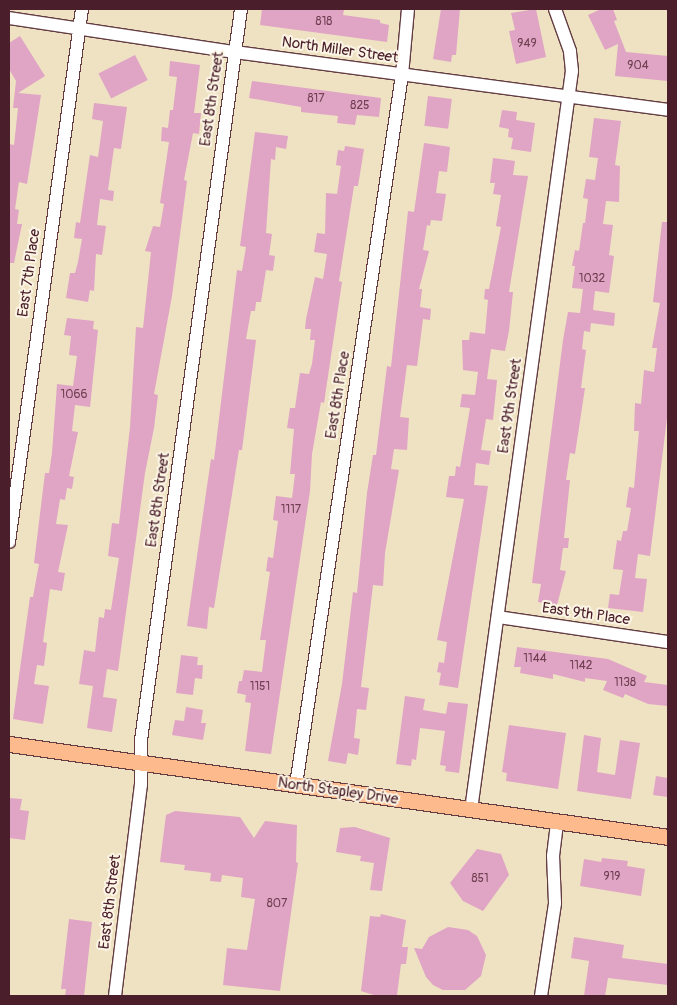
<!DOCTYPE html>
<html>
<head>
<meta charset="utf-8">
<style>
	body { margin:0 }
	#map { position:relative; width:677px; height:1005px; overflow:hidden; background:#eee2c2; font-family:Pangolin,sans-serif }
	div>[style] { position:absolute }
	.building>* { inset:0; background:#e0a4c5; transform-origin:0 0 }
	.roads { filter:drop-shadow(1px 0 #633c42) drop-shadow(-1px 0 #633c42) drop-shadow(0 1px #633c42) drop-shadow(0 -1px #633c42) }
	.minor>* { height:12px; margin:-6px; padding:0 6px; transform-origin:6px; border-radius:6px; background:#fff }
	.major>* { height:15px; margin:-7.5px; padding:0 7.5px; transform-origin:7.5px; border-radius:7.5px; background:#fcba8d }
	span { translate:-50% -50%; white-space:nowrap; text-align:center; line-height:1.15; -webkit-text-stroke:4px #fcf5e5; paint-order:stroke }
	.number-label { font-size:12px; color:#704052 }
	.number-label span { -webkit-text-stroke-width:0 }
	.street-label { font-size:15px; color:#4a1f2b }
	.frame { position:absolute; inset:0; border:10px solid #4a1f2b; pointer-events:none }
</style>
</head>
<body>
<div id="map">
	<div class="building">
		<i style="clip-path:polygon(262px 9px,344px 10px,343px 15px,380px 20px,380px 23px,389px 25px,387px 42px,260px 25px)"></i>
		<i style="clip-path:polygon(441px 9px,460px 9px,456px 55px,452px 55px,451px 62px,433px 59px)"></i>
		<i style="clip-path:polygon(536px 9px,546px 57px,516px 64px,509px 31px,515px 30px,511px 13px)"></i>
		<i style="clip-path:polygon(601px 9px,613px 9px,617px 20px,614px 21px,626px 52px,668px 56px,668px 81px,615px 76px,618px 44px,605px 50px,588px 15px)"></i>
		<i style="clip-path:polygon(20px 36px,45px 76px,18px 93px,41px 95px,27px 184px,19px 182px,15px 209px,19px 210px,17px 224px,22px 224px,14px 263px,9px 263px,9px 144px,14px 145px,18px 108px,13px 108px,16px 81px,9px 69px,9px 43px)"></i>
		<i style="left:135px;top:55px;width:28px;height:41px;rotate:63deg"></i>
		<i style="clip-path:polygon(170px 61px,200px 65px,194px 113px,201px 113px,199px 134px,193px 133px,184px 180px,187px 181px,172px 296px,154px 394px,158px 395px,154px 428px,145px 473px,118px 671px,107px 669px,103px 697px,117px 699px,112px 732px,87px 728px,93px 686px,79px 684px,84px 650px,95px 652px,99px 617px,104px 618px,105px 609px,111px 610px,119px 558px,108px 556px,112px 523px,119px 524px,130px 427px,136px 327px,143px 328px,151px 252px,145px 251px,153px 226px,160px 227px,164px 204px,160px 203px,169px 142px,161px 141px,162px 127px,168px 128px,170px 110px,173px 110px,177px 77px,169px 76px)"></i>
		<i style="clip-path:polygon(252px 81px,381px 98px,379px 117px,357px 115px,355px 125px,337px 123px,338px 116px,301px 112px,301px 107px,249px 98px)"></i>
		<i style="left:428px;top:96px;width:24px;height:30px;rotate:7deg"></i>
		<i style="clip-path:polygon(94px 103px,127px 107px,121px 149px,114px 148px,108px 190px,114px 191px,113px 201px,100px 199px,97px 225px,106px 226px,102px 255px,96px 254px,94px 291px,90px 290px,88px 302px,66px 298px,70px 273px,75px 273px,78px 262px,82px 239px,74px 238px,76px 222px,80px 223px,90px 155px,98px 157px,103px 121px,92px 119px)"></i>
		<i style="clip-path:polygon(502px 110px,517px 112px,516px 120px,535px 123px,531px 152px,511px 149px,513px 138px,508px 137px,509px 129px,499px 127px)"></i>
		<i style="clip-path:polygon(594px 118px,621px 121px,615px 165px,620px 166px,619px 202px,606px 201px,603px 224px,613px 225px,609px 255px,614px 256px,609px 293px,595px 291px,593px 310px,615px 313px,614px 326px,591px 323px,590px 332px,584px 331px,582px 349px,586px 350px,581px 388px,585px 388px,575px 454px,570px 453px,566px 480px,570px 480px,564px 538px,569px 538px,568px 548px,563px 548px,560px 570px,566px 571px,557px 605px,538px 602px,541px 584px,532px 583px,563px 340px,568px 312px,580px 313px,583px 289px,572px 288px,575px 266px,572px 266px,575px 250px,579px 251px,583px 223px,585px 223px,588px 199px,583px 198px,586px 179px,595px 180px,598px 158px,589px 157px)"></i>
		<i style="clip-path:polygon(255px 132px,288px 136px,286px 149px,276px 147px,275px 160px,271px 159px,266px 233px,272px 234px,269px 255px,275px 256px,273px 271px,266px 270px,261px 302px,256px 302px,255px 311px,251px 311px,246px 339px,256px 340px,242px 450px,239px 450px,214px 608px,209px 607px,207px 629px,187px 626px,206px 493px,211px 459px,214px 460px,237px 270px,242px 271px,246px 247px,240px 246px)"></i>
		<i style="clip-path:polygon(424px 143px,450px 147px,447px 172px,439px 171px,436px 193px,446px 194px,442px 221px,431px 220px,430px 226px,427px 225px,423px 250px,429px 251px,419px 289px,422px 289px,420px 307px,431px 309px,430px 320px,423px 319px,417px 366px,407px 365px,400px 417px,409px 418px,407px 450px,394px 449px,391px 469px,399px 470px,385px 553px,383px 586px,373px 585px,361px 687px,369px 688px,366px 710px,357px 709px,354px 738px,360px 739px,358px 755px,348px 753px,346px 764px,328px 761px,342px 684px,353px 592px,357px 593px,367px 493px,373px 455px,376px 455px,387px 366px,391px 367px,408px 211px,414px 212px)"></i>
		<i style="clip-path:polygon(345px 146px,364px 149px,358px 186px,354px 186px,339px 281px,342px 282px,324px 403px,321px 402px,312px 454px,310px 491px,271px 754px,245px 751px,251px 703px,245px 702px,246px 695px,237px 693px,239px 681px,242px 681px,244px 670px,262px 672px,266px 640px,260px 640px,270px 572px,266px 571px,268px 557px,273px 558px,278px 521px,273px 520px,276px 496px,292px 498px,295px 474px,290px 474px,294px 429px,287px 428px,290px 408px,295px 408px,300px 373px,309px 374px,312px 364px,315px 340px,310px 340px,311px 329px,305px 329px,306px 319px,315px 277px,323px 279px,327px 254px,314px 252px,317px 233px,325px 234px,326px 193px,337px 194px,341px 166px,336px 165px,338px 150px,344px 151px)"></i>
		<i style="clip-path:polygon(493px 158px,515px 161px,513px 175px,528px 176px,509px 292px,513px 292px,509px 331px,505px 351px,491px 349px,487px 379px,497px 380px,493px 420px,486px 419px,481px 450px,491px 451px,489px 465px,476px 463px,474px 485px,488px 486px,458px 688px,439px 685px,441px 673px,437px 672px,439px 662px,444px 663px,447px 642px,437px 640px,464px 499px,446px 497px,449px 476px,455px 476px,456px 466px,460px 467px,470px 408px,460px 407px,462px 394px,475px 395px,478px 372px,463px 370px,462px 340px,469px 340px,470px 332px,485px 334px,488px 300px,484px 299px,485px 289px,489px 289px,501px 227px,496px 226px,501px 195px,493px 194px,495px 183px,490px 183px)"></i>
		<i style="clip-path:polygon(662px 222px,668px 222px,668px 410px,650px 556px,638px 554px,635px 578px,647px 579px,643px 612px,608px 608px,610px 594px,619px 595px,623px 570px,613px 569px,617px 540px,621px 541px,623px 531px,627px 531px,631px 508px,626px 507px,629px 487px,634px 488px,639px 431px,634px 431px,635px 403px,641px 404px,644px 370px,654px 372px,657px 348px,652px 348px,660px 303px,653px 302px)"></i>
		<i style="clip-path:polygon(67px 318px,94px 321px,93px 329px,98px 330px,90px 407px,75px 405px,72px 431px,78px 432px,69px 476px,74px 477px,72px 489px,67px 488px,65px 500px,60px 499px,56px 524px,68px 525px,58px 572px,65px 573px,62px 591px,50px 589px,43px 642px,47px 643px,44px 666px,37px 665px,34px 684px,49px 686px,43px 724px,13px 719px,30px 597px,33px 597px,39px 564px,34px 563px,45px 473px,49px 473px,52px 453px,57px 384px,73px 386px,77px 356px,69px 355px,71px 336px,64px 335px)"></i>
		<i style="clip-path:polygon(517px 647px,608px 659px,647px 676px,644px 682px,668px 685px,668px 706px,648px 704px,625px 694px,623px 698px,603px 690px,607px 681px,585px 678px,585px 682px,553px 674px,553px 679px,520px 673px,521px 667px,514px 667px)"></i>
		<i style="clip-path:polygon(181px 655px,198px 657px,197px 665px,203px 665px,202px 679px,195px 678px,193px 695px,176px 693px)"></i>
		<i style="clip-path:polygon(405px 696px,425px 699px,423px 710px,446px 714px,448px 702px,468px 704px,459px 773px,445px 771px,446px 766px,440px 765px,445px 731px,420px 728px,416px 760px,412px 759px,411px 766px,396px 764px)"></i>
		<i style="clip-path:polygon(186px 707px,203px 710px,201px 723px,206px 723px,203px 740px,172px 735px,175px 720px,184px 721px)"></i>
		<i style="clip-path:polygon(509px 725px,566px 733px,558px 789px,506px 781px,507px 773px,502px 772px)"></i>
		<i style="clip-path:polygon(584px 735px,601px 738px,597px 772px,615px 775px,620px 740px,640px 743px,631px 799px,577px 791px)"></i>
		<i style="clip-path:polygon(656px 776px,668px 778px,668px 797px,653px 795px)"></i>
		<i style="clip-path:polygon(9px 798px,22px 799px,20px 810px,29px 811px,25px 840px,9px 838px)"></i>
		<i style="clip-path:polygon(175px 811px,240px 817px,254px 838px,265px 821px,297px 825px,296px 862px,298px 863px,280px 991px,223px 985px,227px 948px,247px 950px,255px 899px,241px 897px,243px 878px,222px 875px,221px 882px,210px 881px,211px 873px,184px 870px,185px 865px,160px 862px,166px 815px)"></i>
		<i style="clip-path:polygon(355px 827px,390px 838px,382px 891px,370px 890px,374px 863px,360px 861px,361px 856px,336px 852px,340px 828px)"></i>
		<i style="clip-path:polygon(477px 849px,501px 854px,509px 875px,483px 911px,463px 901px,450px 883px)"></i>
		<i style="clip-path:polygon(602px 858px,628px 861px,627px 866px,645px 869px,641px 896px,580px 886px,584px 859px,601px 862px)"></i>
		<i style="clip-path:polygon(381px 914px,406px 920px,402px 947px,408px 947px,406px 964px,401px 964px,397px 995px,377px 996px,361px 991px,370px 916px,380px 917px)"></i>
		<i style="clip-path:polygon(69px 919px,92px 922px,84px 996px,65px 996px,66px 989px,61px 989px)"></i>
		<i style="clip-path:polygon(448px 927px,468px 930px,477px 936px,486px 955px,481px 976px,465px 990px,443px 990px,433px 985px,426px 977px,414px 948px,422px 949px,429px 937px)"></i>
		<i style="clip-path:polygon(574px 937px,624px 945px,622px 958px,668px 964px,668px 985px,608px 978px,605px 996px,584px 996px,589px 961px,571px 958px)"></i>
	</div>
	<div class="roads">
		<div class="minor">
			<i style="left:9px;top:18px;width:229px;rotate:8.6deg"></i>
			<i style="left:235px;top:52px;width:437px;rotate:7.6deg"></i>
			<i style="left:9px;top:542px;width:538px;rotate:-82.2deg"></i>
			<i style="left:498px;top:617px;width:172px;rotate:8.4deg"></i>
			<i style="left:296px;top:785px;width:718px;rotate:-81.51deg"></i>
			<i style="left:402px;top:75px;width:66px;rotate:-84.8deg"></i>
			<i style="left:471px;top:810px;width:746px;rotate:-82.22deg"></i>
			<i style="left:572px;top:71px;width:20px;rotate:-96deg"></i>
			<i style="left:570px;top:51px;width:45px;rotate:-109.7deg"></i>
			<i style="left:115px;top:996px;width:213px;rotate:-83deg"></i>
			<i style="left:141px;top:785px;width:45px;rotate:-90deg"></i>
			<i style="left:141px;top:740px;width:738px;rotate:-82.21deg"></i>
			<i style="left:541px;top:996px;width:94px;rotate:-81.4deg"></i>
			<i style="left:555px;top:903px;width:47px;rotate:-92.4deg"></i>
			<i style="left:553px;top:856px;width:35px;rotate:-83deg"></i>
		</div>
		<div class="major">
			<i style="left:9px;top:744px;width:666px;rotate:8.03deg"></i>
		</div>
	</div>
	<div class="number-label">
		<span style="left:324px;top:22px">818</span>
		<span style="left:527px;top:44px">949</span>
		<span style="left:638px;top:66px">904</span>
		<span style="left:316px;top:99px">817</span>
		<span style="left:360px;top:106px">825</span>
		<span style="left:592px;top:279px">1032</span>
		<span style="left:74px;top:395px">1066</span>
		<span style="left:291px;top:510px">1117</span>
		<span style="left:535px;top:659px">1144</span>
		<span style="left:581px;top:666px">1142</span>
		<span style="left:625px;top:683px">1138</span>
		<span style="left:260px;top:687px">1151</span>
		<span style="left:612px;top:877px">919</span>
		<span style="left:480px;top:879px">851</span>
		<span style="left:277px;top:904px">807</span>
	</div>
	<div class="street-label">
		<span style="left:340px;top:50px;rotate:8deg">North Miller Street</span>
		<span style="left:212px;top:99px;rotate:-82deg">East 8th Street</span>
		<span style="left:29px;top:273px;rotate:-82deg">East 7th Place</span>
		<span style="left:338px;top:395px;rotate:-81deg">East 8th Place</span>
		<span style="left:510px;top:406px;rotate:-82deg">East 9th Street</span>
		<span style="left:158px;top:500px;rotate:-82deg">East 8th Street</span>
		<span style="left:586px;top:614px;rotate:8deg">East 9th Place</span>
		<span style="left:338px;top:791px;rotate:8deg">North Stapley Drive</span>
		<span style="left:110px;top:902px;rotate:-83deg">East 8th Street</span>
	</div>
	<div class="frame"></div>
</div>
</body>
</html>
